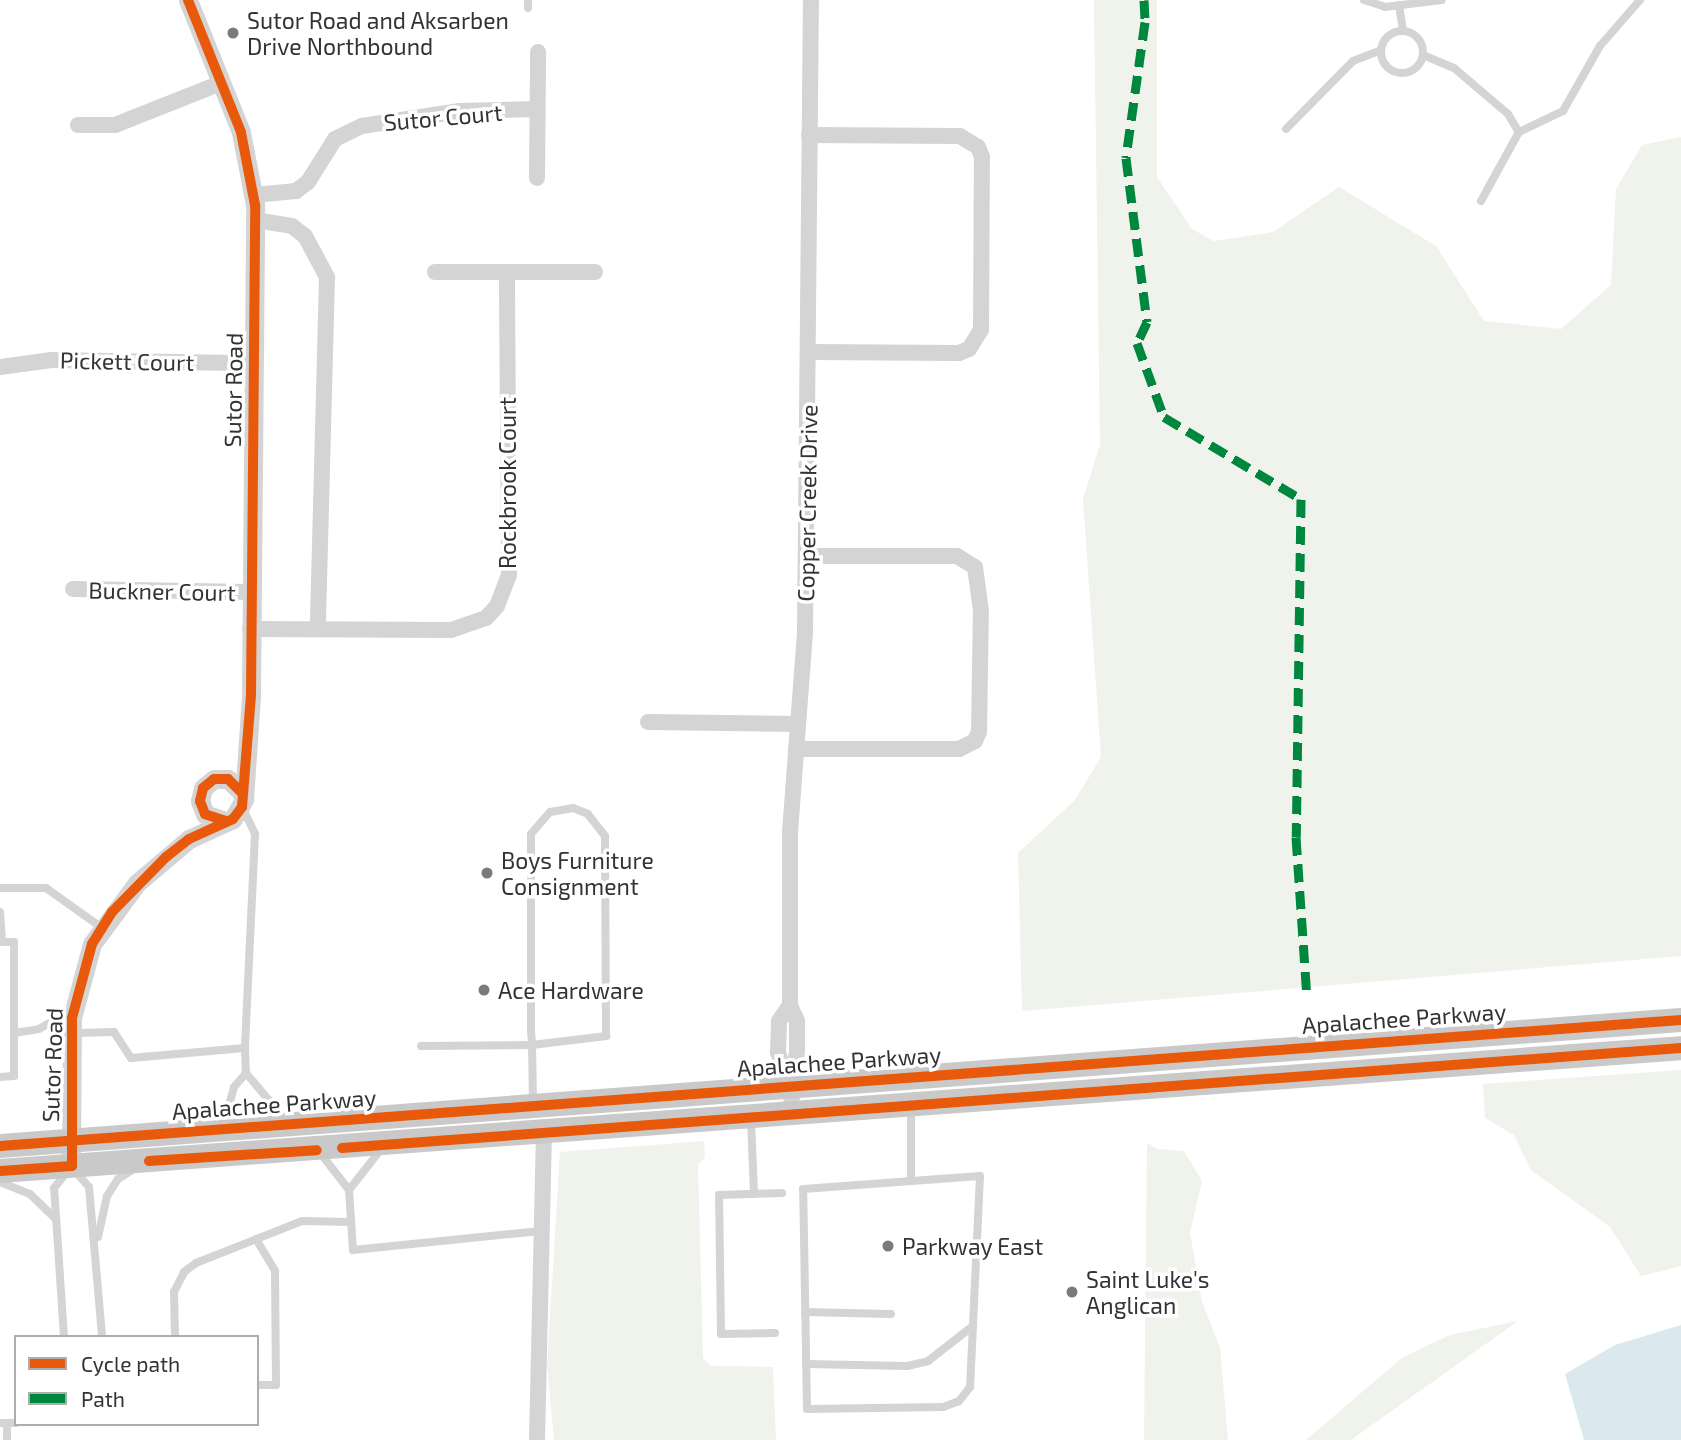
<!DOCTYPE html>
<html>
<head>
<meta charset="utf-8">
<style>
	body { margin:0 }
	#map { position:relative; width:1681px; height:1440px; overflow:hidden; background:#fff; font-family:"Exo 2",sans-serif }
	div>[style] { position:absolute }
	.green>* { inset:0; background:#f0f2ec }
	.water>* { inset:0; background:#dbe9ee }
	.service>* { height:8px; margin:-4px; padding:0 4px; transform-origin:4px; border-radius:4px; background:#d4d4d4 }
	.service>.ring { margin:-4px; padding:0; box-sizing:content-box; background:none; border:8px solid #d4d4d4; border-radius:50% }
	.minor>* { height:16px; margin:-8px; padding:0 8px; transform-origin:8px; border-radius:8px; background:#d4d4d4 }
	.tertiary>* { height:19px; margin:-9.5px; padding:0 9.5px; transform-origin:9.5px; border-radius:9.5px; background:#d4d4d4 }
	.primary>* { height:24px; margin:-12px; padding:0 12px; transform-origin:12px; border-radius:12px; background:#c9c9c9 }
	.quiet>* { height:9px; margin-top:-4.5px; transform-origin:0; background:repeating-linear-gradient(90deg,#00873e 0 18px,transparent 0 27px) }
	.cycleway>* { height:10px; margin:-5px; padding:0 5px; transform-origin:5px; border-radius:5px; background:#e8590c }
	.dots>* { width:19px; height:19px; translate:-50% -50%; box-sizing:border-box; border:4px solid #fff; border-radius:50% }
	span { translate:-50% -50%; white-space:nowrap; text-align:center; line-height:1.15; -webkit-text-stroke:7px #fff; paint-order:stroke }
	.poi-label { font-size:23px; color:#333 }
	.left { translate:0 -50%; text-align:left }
	.street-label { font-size:23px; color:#333 }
	.legend { position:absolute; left:14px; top:1335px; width:245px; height:91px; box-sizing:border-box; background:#fff; border:2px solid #adadad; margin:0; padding:9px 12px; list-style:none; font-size:21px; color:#333 }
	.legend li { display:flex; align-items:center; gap:14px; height:35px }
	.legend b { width:35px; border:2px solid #adadad }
</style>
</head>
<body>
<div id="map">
	<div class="green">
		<i style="clip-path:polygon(1094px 0,1157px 0,1157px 177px,1192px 229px,1214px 241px,1273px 232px,1339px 187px,1436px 246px,1484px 321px,1561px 329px,1611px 285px,1616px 189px,1642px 145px,1681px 137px,1681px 956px,1022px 1011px,1018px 853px,1075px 800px,1101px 757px,1083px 499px,1100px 445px)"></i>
		<i style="clip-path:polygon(1681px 1070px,1681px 1266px,1641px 1276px,1610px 1227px,1531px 1170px,1514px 1135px,1485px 1118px,1483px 1084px)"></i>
		<i style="clip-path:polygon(704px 1141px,705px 1157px,698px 1165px,703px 1358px,710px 1366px,773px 1367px,776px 1440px,554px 1440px,547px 1365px,560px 1152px)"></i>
		<i style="clip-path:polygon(1147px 1143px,1158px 1149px,1184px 1151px,1202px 1181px,1190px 1233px,1202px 1302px,1220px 1347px,1228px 1440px,1144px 1440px)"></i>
		<i style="clip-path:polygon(1518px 1321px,1351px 1440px,1306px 1440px,1403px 1357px,1450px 1335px)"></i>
	</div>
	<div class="water">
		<i style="clip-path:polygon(1681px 1325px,1681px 1440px,1584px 1440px,1565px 1374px,1615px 1345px)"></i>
	</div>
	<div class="service">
		<i style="left:1364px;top:0;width:22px;rotate:18deg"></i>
		<i style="left:1385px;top:7px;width:57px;rotate:-7deg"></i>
		<i style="left:1399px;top:5px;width:26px;rotate:81deg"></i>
		<i style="left:528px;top:8px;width:8px;rotate:-90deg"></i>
		<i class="ring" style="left:1381px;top:31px;width:34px;height:34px"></i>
		<i style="left:1423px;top:55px;width:34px;rotate:23deg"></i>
		<i style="left:1454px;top:68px;width:71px;rotate:40.4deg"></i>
		<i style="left:1508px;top:114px;width:21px;rotate:59deg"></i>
		<i style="left:1286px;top:129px;width:95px;rotate:-45.4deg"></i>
		<i style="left:1353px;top:61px;width:30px;rotate:-21deg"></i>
		<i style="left:1481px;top:201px;width:79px;rotate:-61.2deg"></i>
		<i style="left:1519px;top:132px;width:49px;rotate:-25.5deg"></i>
		<i style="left:1563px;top:111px;width:75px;rotate:-60.4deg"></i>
		<i style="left:1600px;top:46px;width:61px;rotate:-49deg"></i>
		<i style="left:242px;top:807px;width:30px;rotate:64deg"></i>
		<i style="left:255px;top:834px;width:214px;rotate:92.7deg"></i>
		<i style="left:0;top:888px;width:46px"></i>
		<i style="left:46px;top:888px;width:69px;rotate:35.5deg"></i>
		<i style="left:0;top:912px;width:30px;rotate:86deg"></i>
		<i style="left:0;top:942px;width:14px"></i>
		<i style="left:14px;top:942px;width:134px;rotate:90deg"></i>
		<i style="left:14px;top:1076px;width:14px;rotate:176deg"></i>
		<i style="left:14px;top:1033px;width:25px;rotate:-9deg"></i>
		<i style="left:39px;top:1029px;width:34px;rotate:-30deg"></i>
		<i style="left:74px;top:1033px;width:40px;rotate:-1.4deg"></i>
		<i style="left:114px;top:1032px;width:31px;rotate:57deg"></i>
		<i style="left:131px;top:1058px;width:114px;rotate:-5deg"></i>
		<i style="left:245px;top:1048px;width:25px;rotate:88deg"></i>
		<i style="left:246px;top:1073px;width:35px;rotate:50deg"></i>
		<i style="left:269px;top:1100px;width:22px;rotate:77deg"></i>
		<i style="left:421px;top:1046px;width:111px;rotate:-0.5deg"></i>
		<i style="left:532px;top:1045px;width:75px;rotate:-6.9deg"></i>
		<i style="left:606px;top:1036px;width:200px;rotate:-90.3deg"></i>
		<i style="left:605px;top:836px;width:28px;rotate:-128deg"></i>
		<i style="left:588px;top:814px;width:16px;rotate:-158deg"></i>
		<i style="left:573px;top:808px;width:23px;rotate:170deg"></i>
		<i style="left:550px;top:812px;width:29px;rotate:131deg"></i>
		<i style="left:531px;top:834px;width:196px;rotate:90deg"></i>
		<i style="left:531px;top:1030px;width:15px;rotate:86deg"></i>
		<i style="left:532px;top:1045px;width:58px;rotate:89deg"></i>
		<i style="left:911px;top:1107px;width:74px;rotate:90deg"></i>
		<i style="left:751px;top:1121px;width:73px;rotate:87.6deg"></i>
		<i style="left:223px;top:1127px;width:41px;rotate:-74.6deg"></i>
		<i style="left:234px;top:1087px;width:18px;rotate:-49deg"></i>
		<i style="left:321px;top:1154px;width:46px;rotate:52.1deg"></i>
		<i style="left:349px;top:1190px;width:60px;rotate:86.2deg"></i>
		<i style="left:353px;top:1250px;width:189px;rotate:-5.8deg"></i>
		<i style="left:75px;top:1171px;width:21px;rotate:49deg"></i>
		<i style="left:89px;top:1187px;width:151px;rotate:85deg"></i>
		<i style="left:980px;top:1176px;width:211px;rotate:92.7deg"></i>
		<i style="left:970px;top:1387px;width:18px;rotate:128deg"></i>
		<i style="left:959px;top:1401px;width:17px;rotate:159deg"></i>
		<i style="left:943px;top:1407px;width:136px;rotate:179.2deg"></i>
		<i style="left:807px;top:1409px;width:220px;rotate:-91deg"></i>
		<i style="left:803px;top:1189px;width:177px;rotate:-4.2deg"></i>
		<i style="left:0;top:1182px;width:32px;rotate:22deg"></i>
		<i style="left:30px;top:1194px;width:35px;rotate:44deg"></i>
		<i style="left:349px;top:1190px;width:53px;rotate:-51.8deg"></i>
		<i style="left:98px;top:1237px;width:42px;rotate:-77.6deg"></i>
		<i style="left:107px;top:1196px;width:20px;rotate:-57deg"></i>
		<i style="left:118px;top:1179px;width:19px;rotate:-32deg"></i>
		<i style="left:256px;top:1239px;width:37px;rotate:59deg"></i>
		<i style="left:275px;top:1271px;width:114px;rotate:89.5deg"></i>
		<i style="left:276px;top:1385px;width:19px;rotate:180deg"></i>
		<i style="left:805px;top:1312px;width:86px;rotate:1.3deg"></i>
		<i style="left:775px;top:1333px;width:54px;rotate:178.9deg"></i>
		<i style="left:721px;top:1334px;width:139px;rotate:-90.8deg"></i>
		<i style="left:719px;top:1195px;width:63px;rotate:-1.8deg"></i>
		<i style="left:64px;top:1337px;width:149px;rotate:-93.8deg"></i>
		<i style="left:54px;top:1188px;width:21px;rotate:-51deg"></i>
		<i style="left:175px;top:1337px;width:45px;rotate:-91.3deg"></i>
		<i style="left:174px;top:1292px;width:22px;rotate:-63deg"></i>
		<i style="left:184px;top:1272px;width:15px;rotate:-37deg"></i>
		<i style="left:196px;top:1263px;width:114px;rotate:-21.6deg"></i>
		<i style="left:302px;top:1221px;width:49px;rotate:1.2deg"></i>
		<i style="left:806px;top:1364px;width:101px;rotate:1.1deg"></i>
		<i style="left:907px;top:1366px;width:22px;rotate:-13deg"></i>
		<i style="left:928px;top:1361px;width:57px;rotate:-37.9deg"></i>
		<i style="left:0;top:1423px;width:16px"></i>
		<i style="left:7px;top:1440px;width:17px;rotate:-90deg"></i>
	</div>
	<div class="minor">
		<i style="left:78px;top:125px;width:37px"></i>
		<i style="left:115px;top:125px;width:114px;rotate:-21.6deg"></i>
		<i style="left:537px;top:178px;width:126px;rotate:-89.5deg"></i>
		<i style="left:254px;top:195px;width:42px;rotate:-5.4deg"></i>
		<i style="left:296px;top:191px;width:15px;rotate:-37deg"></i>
		<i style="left:308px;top:182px;width:51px;rotate:-57.9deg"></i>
		<i style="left:335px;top:139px;width:30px;rotate:-26deg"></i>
		<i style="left:362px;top:126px;width:99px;rotate:-8.7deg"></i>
		<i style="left:460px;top:111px;width:77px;rotate:-1.5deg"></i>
		<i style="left:255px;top:220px;width:37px;rotate:9deg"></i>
		<i style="left:292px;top:226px;width:16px;rotate:38deg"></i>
		<i style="left:305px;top:236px;width:47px;rotate:61.8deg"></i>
		<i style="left:327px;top:277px;width:351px;rotate:91.5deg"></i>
		<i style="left:435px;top:272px;width:160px"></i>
		<i style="left:808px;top:352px;width:151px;rotate:0.4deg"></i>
		<i style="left:959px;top:353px;width:11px;rotate:-22deg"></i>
		<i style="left:969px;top:349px;width:22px;rotate:-58deg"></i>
		<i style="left:981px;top:330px;width:173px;rotate:-89.7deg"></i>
		<i style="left:982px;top:157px;width:11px;rotate:-112deg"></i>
		<i style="left:978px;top:147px;width:21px;rotate:-149deg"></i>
		<i style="left:960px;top:136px;width:151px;rotate:-179.6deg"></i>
		<i style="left:0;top:367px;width:52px;rotate:-7.7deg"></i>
		<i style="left:52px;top:360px;width:202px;rotate:0.9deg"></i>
		<i style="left:73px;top:589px;width:177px;rotate:1deg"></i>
		<i style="left:250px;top:629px;width:201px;rotate:0.3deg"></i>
		<i style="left:451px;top:630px;width:37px;rotate:-19deg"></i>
		<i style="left:486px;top:618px;width:16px;rotate:-47deg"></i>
		<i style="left:497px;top:606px;width:33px;rotate:-69deg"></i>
		<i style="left:509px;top:575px;width:303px;rotate:-90.4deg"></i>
		<i style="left:648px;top:722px;width:150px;rotate:0.8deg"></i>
		<i style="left:796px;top:749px;width:163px"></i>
		<i style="left:959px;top:749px;width:18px;rotate:-27deg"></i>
		<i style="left:975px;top:741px;width:10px;rotate:-66deg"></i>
		<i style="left:979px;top:732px;width:121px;rotate:-89.1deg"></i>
		<i style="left:981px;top:611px;width:44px;rotate:-97.8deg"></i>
		<i style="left:975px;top:567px;width:21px;rotate:-149deg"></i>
		<i style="left:957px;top:556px;width:150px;rotate:180deg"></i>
		<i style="left:789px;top:1083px;width:33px;rotate:-110deg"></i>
		<i style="left:778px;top:1052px;width:31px;rotate:-88deg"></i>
		<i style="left:779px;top:1021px;width:19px;rotate:-55deg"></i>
		<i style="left:790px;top:1115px;width:64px;rotate:-83.8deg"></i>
		<i style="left:797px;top:1051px;width:30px;rotate:-90deg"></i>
		<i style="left:797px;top:1021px;width:17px;rotate:-114deg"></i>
		<i style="left:790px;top:1005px;width:173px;rotate:-90deg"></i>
		<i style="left:790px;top:832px;width:202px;rotate:-85.7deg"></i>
		<i style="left:805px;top:631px;width:631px;rotate:-89.46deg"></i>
		<i style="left:537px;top:1440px;width:307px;rotate:-88.7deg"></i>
	</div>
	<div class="tertiary">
		<i style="left:226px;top:821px;width:22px;rotate:-162deg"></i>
		<i style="left:205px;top:814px;width:14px;rotate:-111deg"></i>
		<i style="left:200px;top:801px;width:13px;rotate:-77deg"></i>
		<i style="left:203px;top:788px;width:14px;rotate:-39deg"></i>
		<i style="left:214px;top:779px;width:14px"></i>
		<i style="left:228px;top:779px;width:20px;rotate:45deg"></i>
		<i style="left:71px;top:1155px;width:137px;rotate:-89.6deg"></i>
		<i style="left:72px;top:1018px;width:77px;rotate:-74.9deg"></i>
		<i style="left:92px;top:944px;width:76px;rotate:-53.6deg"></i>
		<i style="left:137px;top:883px;width:68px;rotate:-40.2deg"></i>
		<i style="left:189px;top:839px;width:48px;rotate:-24.4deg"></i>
		<i style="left:233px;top:819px;width:23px;rotate:-61deg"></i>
		<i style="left:244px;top:799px;width:104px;rotate:-86.1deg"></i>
		<i style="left:251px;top:695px;width:490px;rotate:-89.5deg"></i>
		<i style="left:255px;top:205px;width:74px;rotate:-100.9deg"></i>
		<i style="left:241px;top:132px;width:142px;rotate:-111.9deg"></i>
	</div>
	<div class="primary">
		<i style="left:0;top:1146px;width:1686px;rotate:-4.29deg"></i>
		<i style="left:0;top:1171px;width:1685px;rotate:-4.18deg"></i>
	</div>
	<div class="quiet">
		<i style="left:1144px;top:0;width:22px;rotate:87deg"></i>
		<i style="left:1145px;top:22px;width:137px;rotate:98deg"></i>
		<i style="left:1126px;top:158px;width:165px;rotate:82.7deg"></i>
		<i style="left:1147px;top:322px;width:23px;rotate:115deg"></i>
		<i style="left:1137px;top:343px;width:79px;rotate:70deg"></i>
		<i style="left:1164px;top:417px;width:160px;rotate:30.9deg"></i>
		<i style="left:1301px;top:499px;width:338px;rotate:90.8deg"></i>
		<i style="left:1296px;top:837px;width:160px;rotate:86.1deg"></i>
	</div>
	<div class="cycleway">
		<i style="left:226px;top:821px;width:22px;rotate:-162deg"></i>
		<i style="left:205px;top:814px;width:14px;rotate:-111deg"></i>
		<i style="left:200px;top:801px;width:13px;rotate:-77deg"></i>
		<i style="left:203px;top:788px;width:14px;rotate:-39deg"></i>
		<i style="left:214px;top:779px;width:14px"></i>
		<i style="left:228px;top:779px;width:20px;rotate:45deg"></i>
		<i style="left:0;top:1146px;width:1686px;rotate:-4.29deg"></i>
		<i style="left:342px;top:1148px;width:1343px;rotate:-4.27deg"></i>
		<i style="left:149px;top:1161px;width:168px;rotate:-3.7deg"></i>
		<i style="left:0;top:1171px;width:72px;rotate:-4deg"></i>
		<i style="left:72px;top:1166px;width:148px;rotate:-90deg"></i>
		<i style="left:72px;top:1018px;width:77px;rotate:-74.9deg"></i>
		<i style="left:92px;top:944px;width:38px;rotate:-58deg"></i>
		<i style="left:112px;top:912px;width:77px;rotate:-45.5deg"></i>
		<i style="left:166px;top:857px;width:29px;rotate:-38deg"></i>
		<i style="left:189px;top:839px;width:48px;rotate:-24.4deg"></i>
		<i style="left:233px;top:819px;width:15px;rotate:-53deg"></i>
		<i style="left:242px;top:807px;width:112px;rotate:-85.4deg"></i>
		<i style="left:251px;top:695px;width:490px;rotate:-89.5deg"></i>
		<i style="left:255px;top:205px;width:74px;rotate:-100.9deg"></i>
		<i style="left:241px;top:132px;width:142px;rotate:-111.9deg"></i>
	</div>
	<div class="dots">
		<i style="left:233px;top:33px;background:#7a7a7a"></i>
		<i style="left:487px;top:873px;background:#7a7a7a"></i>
		<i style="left:484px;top:990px;background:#7a7a7a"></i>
		<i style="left:888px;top:1246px;background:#7a7a7a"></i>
		<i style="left:1072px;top:1292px;background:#7a7a7a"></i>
	</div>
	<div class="poi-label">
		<span class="left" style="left:247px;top:33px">Sutor Road and Aksarben<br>Drive Northbound</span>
		<span class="left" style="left:501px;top:873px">Boys Furniture<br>Consignment</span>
		<span class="left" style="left:498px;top:990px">Ace Hardware</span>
		<span class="left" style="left:902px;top:1246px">Parkway East</span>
		<span class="left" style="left:1086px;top:1292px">Saint Luke's<br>Anglican</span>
	</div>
	<div class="street-label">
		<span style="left:443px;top:117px;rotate:-5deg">Sutor Court</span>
		<span style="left:127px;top:361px;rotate:1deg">Pickett Court</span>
		<span style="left:233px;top:390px;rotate:-89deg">Sutor Road</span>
		<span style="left:507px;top:483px;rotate:-90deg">Rockbrook Court</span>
		<span style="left:807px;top:503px;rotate:-89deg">Copper Creek Drive</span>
		<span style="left:162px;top:591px;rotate:1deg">Buckner Court</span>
		<span style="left:1404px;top:1018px;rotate:-4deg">Apalachee Parkway</span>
		<span style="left:839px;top:1061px;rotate:-4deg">Apalachee Parkway</span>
		<span style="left:52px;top:1065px;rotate:-88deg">Sutor Road</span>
		<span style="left:274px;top:1104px;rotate:-4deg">Apalachee Parkway</span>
	</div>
	<ul class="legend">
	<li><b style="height:9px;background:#e8590c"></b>Cycle path</li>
	<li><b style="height:9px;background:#00873e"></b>Path</li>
	</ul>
</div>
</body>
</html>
